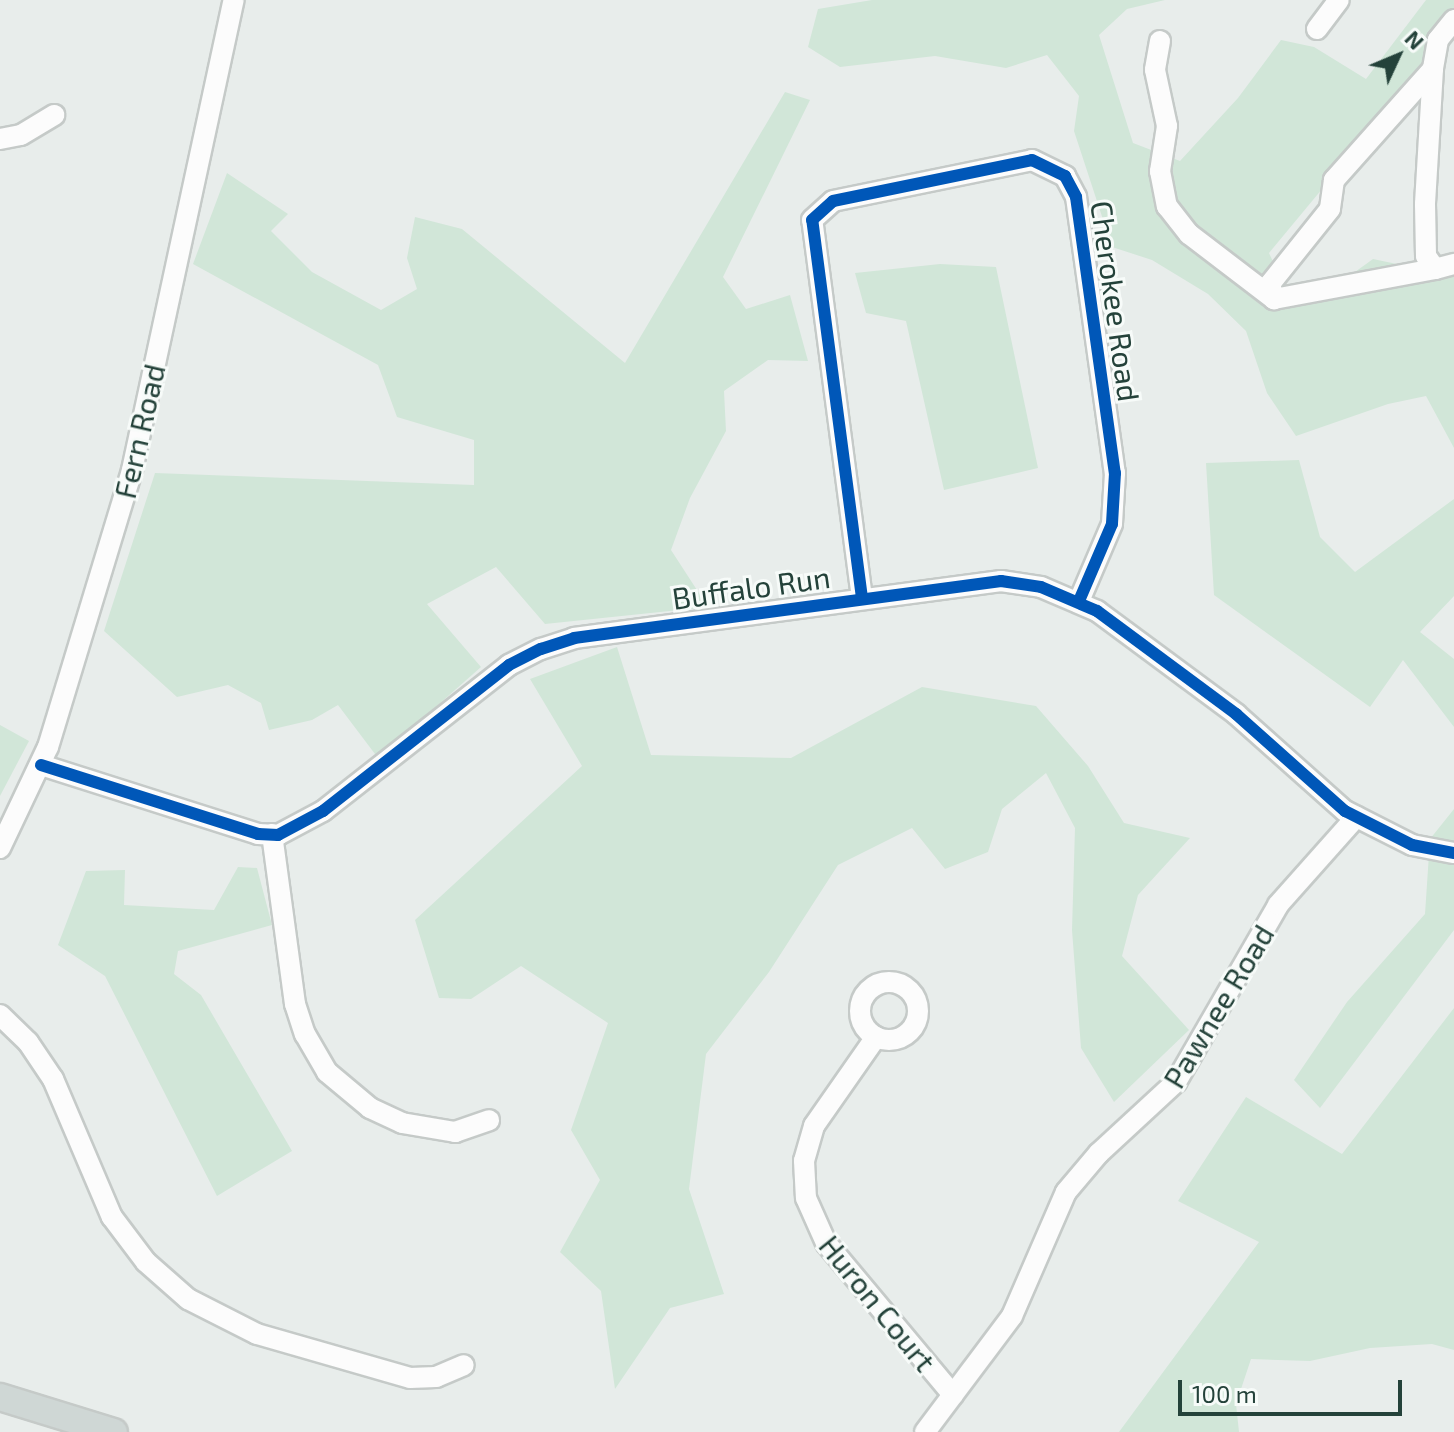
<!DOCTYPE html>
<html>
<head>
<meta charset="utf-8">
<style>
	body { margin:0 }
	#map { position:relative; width:1454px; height:1432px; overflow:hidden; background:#e8edeb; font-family:"Exo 2",sans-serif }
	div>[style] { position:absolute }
	.green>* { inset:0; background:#d1e6d8 }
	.roads { filter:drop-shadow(2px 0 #c5cac8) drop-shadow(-2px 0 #c5cac8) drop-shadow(0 2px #c5cac8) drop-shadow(0 -2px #c5cac8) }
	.minor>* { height:20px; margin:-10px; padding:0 10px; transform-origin:10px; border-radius:10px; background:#fcfcfc }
	.minor>.ring { margin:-10px; padding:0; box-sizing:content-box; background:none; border:20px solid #fcfcfc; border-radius:50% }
	.major>* { height:26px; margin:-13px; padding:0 13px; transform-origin:13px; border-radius:13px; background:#cfd7d5 }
	.cycleway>* { height:12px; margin:-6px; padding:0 6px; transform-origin:6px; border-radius:6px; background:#0057b8 }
	span { translate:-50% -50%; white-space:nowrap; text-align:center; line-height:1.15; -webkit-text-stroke:6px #f7fbf9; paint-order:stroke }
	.street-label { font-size:30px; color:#24423a }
	.north { position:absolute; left:1358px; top:16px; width:80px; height:80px; -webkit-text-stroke:6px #f7fbf9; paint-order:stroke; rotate:46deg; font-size:22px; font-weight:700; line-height:32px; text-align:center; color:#24423a }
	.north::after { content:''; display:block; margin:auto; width:28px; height:36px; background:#24423a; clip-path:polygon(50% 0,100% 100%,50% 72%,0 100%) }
	.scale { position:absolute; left:1178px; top:1380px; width:224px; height:36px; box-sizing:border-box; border:4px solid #24423a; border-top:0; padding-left:10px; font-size:24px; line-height:28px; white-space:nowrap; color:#24423a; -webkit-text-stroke:6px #f7fbf9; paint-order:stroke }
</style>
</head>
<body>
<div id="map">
	<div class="green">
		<i style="clip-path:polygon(872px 0,1165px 0,1127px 9px,1099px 35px,1133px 143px,1180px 161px,1238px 98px,1281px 40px,1314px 47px,1366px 79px,1426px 0,1454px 0,1454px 30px,1269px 253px,1283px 283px,1312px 303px,1373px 259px,1454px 276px,1454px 448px,1426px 396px,1388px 404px,1296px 436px,1267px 393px,1246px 331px,1208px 294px,1152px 260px,1112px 247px,1074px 131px,1079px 96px,1047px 55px,1006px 68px,935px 56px,840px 67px,808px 47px,818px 9px)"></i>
		<i style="clip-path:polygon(785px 92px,810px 100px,723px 277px,746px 309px,790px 295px,808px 361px,768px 360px,724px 391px,726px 431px,690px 498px,671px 550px,708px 607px,545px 624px,496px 567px,427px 604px,481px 667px,378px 758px,338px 705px,312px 720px,269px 730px,261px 703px,228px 685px,177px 697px,104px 631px,155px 473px,474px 485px,474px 440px,397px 417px,378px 365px,193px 264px,227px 173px,288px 214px,271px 231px,312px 272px,381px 310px,417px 289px,407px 258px,415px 217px,462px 229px,625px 363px)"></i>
		<i style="clip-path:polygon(940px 264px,996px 267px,1038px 468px,944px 490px,906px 321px,866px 313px,855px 273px)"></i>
		<i style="clip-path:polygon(1299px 460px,1320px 537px,1355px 572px,1454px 499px,1454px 596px,1420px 632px,1454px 659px,1454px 727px,1403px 660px,1370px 707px,1214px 595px,1206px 463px)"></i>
		<i style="clip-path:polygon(617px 647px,651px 755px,791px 758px,922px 687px,1036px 706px,1088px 766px,1124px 823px,1190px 838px,1138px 895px,1122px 956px,1189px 1030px,1114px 1102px,1081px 1048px,1072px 930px,1075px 828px,1046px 773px,1002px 809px,988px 852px,945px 869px,912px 828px,838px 865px,769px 972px,706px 1054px,689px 1189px,724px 1294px,670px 1308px,615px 1389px,601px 1291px,560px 1252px,600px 1180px,571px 1130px,608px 1023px,521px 966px,471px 999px,439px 998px,415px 920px,582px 766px,530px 679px)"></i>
		<i style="clip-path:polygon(0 725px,29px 741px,0 796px)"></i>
		<i style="clip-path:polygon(1454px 809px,1454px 930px,1320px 1108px,1294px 1080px,1347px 1002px,1425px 914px,1430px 839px)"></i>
		<i style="clip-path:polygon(238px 867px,257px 868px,272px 925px,178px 951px,174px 974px,201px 995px,292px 1151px,217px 1196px,105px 976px,58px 945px,86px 871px,125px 870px,124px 905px,214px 910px)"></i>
		<i style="clip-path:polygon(1454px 1008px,1454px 1350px,1432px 1344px,1370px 1348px,1310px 1361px,1251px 1359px,1236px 1404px,1239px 1432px,1119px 1432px,1259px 1242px,1178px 1201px,1246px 1097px,1342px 1154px)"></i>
	</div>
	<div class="roads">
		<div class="minor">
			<i style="left:1454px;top:20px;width:26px;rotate:129deg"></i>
			<i style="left:1438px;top:40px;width:29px;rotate:100deg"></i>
			<i style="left:1433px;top:69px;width:135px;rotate:93.4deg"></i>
			<i style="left:1425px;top:204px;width:52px;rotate:88.9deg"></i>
			<i style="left:1426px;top:256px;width:16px;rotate:55deg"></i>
			<i style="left:1435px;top:269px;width:20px;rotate:-15deg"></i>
			<i style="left:1317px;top:29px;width:36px;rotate:-53deg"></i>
			<i style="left:1160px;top:41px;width:29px;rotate:100deg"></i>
			<i style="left:1155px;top:70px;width:57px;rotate:77.9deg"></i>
			<i style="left:1167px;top:126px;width:46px;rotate:98.8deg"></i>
			<i style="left:1160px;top:171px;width:36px;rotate:79deg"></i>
			<i style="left:1167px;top:206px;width:36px;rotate:52deg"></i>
			<i style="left:1189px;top:234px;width:107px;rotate:37.4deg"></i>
			<i style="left:1433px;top:69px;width:149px;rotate:131.7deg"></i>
			<i style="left:1334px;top:180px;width:29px;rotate:98deg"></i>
			<i style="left:1330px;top:209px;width:96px;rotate:128.7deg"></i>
			<i style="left:1270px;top:284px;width:16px;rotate:75deg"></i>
			<i style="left:1274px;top:299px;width:164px;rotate:-10.6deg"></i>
			<i style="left:0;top:139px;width:21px;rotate:-11deg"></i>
			<i style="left:21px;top:135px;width:39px;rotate:-31deg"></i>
			<i style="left:862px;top:598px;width:381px;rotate:-97.5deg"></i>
			<i style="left:812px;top:220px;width:28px;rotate:-42deg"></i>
			<i style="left:833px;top:201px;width:203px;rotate:-11.6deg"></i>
			<i style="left:1032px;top:160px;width:37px;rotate:26deg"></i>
			<i style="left:1065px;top:176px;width:24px;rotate:62deg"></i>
			<i style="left:1076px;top:197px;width:279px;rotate:82deg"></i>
			<i style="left:1115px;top:473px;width:51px;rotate:93.4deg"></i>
			<i style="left:1112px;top:524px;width:84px;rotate:113.2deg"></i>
			<i style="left:41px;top:765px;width:228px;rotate:17.6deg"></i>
			<i style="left:258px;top:834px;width:20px;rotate:3deg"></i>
			<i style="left:278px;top:835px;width:51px;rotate:-28.1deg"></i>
			<i style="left:323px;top:811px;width:236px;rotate:-38.1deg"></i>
			<i style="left:509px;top:665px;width:36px;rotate:-27deg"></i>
			<i style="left:541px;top:649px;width:35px;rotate:-18deg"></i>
			<i style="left:574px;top:638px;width:431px;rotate:-7.6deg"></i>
			<i style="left:1001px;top:581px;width:40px;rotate:8.5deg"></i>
			<i style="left:1041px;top:587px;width:61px;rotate:23.2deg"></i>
			<i style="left:1097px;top:611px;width:173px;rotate:36.5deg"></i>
			<i style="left:1236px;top:714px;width:146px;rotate:41.7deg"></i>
			<i style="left:1345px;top:811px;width:75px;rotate:26.9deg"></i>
			<i style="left:1412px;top:845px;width:43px;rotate:10.8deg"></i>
			<i style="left:272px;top:834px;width:172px;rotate:82.3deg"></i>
			<i style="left:295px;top:1004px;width:32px;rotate:72deg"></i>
			<i style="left:305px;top:1034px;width:44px;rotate:59.9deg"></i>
			<i style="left:327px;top:1072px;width:56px;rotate:39.9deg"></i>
			<i style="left:370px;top:1108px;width:35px;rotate:25deg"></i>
			<i style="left:402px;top:1123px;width:54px;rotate:9.6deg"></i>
			<i style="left:455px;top:1132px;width:36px;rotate:-19deg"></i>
			<i style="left:0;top:848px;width:112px;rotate:-64.6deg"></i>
			<i style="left:48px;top:747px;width:289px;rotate:-73.1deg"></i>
			<i style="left:132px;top:470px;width:481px;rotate:-77.8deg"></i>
			<i class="ring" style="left:860px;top:982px;width:38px;height:38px"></i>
			<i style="left:0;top:1015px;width:39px;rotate:44deg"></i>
			<i style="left:28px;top:1042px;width:45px;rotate:56deg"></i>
			<i style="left:53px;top:1079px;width:150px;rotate:66.9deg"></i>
			<i style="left:112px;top:1217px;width:56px;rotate:52.9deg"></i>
			<i style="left:146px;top:1262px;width:56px;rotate:41.4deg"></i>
			<i style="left:188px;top:1299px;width:77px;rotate:26.9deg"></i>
			<i style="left:257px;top:1334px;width:159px;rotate:16deg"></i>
			<i style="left:410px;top:1378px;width:26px;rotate:-2deg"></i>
			<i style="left:436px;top:1377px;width:30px;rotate:-23deg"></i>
			<i style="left:876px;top:1037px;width:108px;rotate:124.9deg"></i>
			<i style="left:814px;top:1126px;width:36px;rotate:106deg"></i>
			<i style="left:804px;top:1161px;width:37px;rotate:87deg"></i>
			<i style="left:806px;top:1198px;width:49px;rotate:66deg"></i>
			<i style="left:826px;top:1243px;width:198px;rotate:50.1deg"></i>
			<i style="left:925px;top:1432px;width:145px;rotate:-53.1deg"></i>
			<i style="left:1012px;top:1316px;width:135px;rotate:-66.5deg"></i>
			<i style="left:1066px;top:1192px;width:51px;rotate:-49.8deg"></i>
			<i style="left:1099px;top:1153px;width:105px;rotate:-42.7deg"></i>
			<i style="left:1176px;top:1082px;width:204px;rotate:-60deg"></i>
			<i style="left:1278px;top:905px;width:118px;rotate:-48.4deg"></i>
		</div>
		<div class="major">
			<i style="left:0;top:1397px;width:119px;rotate:17.1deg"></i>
		</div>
	</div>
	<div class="cycleway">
		<i style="left:862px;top:598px;width:381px;rotate:-97.5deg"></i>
		<i style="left:812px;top:220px;width:28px;rotate:-42deg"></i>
		<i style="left:833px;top:201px;width:203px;rotate:-11.6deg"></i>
		<i style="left:1032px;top:160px;width:37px;rotate:26deg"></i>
		<i style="left:1065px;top:176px;width:24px;rotate:62deg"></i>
		<i style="left:1076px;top:197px;width:279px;rotate:82deg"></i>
		<i style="left:1115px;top:473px;width:51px;rotate:93.4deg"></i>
		<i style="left:1112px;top:524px;width:84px;rotate:113.2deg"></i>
		<i style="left:41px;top:765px;width:228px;rotate:17.6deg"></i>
		<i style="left:258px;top:834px;width:20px;rotate:3deg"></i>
		<i style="left:278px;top:835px;width:51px;rotate:-28.1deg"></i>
		<i style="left:323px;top:811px;width:236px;rotate:-38.1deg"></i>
		<i style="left:509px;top:665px;width:36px;rotate:-27deg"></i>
		<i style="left:541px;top:649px;width:35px;rotate:-18deg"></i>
		<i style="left:574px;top:638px;width:431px;rotate:-7.6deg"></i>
		<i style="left:1001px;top:581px;width:40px;rotate:8.5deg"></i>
		<i style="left:1041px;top:587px;width:61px;rotate:23.2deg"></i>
		<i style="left:1097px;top:611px;width:173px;rotate:36.5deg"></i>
		<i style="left:1236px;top:714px;width:146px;rotate:41.7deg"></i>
		<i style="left:1345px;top:811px;width:75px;rotate:26.9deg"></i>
		<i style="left:1412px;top:845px;width:43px;rotate:10.8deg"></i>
	</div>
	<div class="street-label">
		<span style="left:1116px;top:301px;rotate:82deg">Cherokee Road</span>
		<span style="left:139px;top:431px;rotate:-77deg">Fern Road</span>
		<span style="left:751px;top:587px;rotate:-8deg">Buffalo Run</span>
		<span style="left:1218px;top:1006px;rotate:-59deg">Pawnee Road</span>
		<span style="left:878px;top:1303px;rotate:51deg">Huron Court</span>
	</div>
	<div class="north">N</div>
	<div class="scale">100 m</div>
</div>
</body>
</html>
